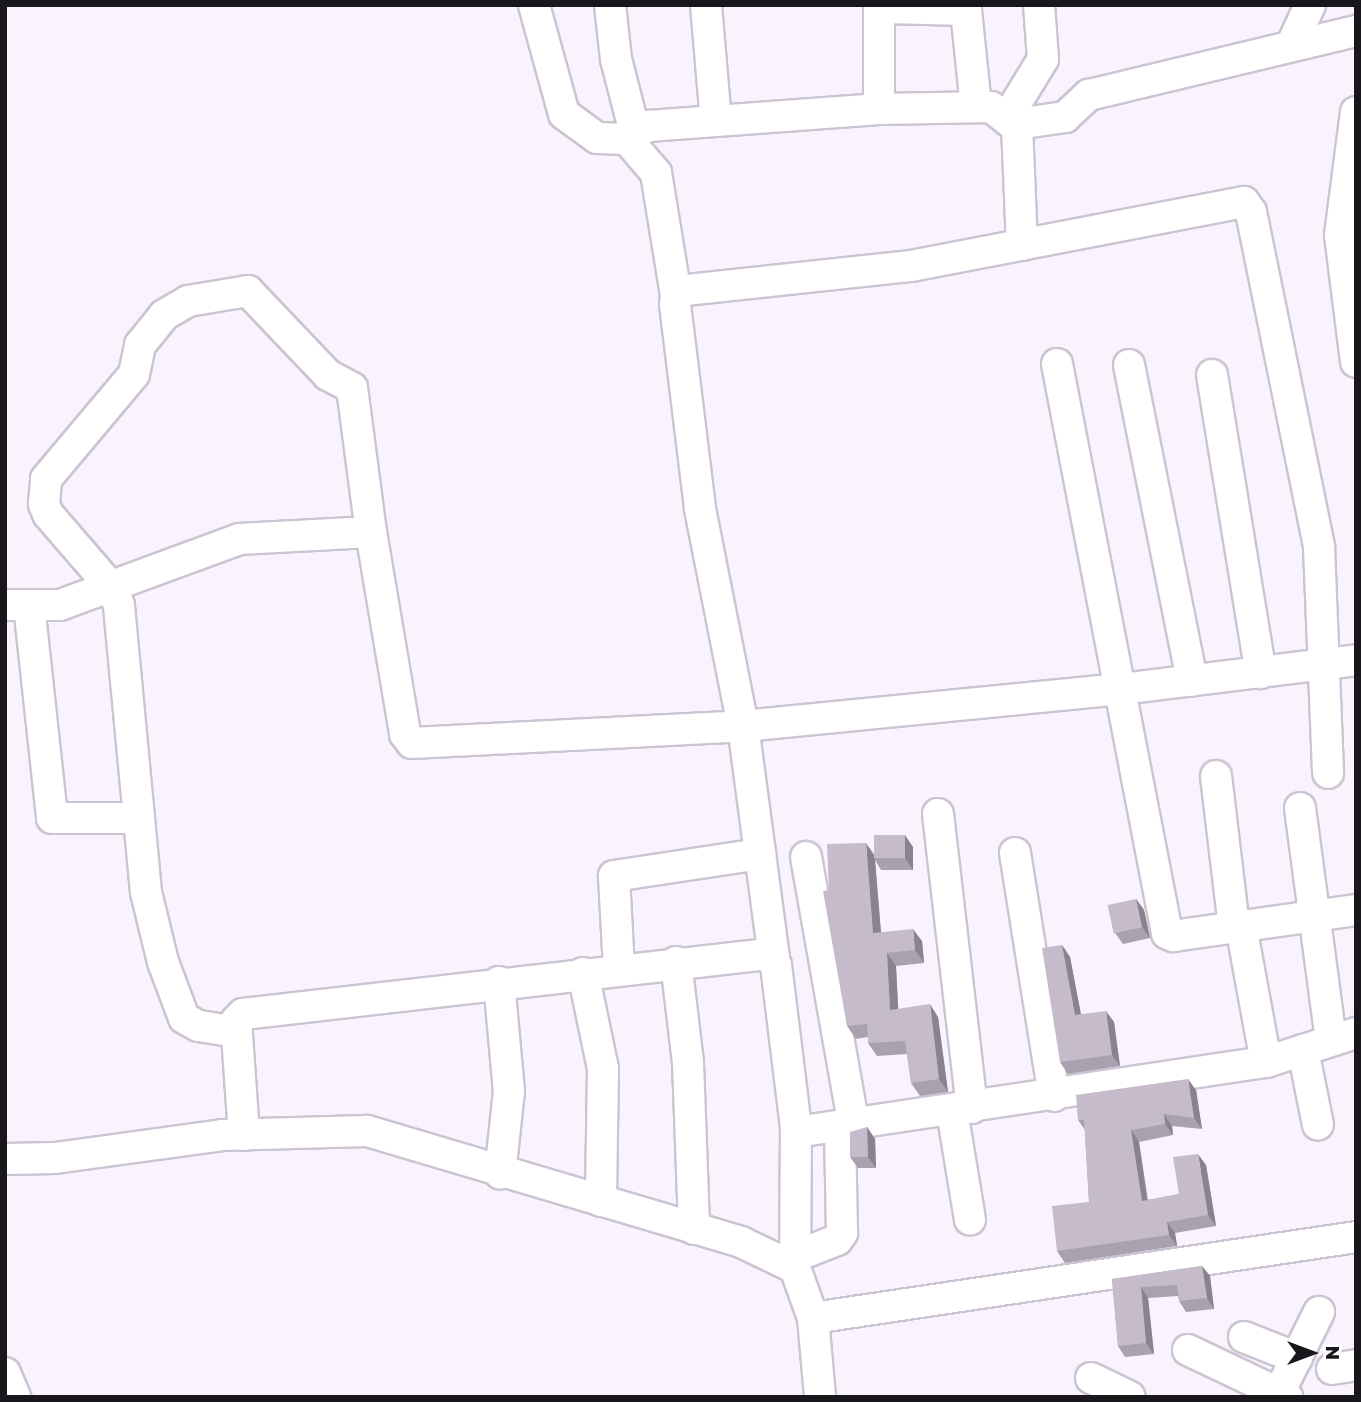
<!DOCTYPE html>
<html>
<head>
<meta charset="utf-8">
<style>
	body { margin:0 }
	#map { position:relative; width:1361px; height:1402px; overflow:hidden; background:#f9f3fd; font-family:"Golos Text",sans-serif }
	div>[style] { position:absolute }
	.roads { filter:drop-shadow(2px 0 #cdc4d3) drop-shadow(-2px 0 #cdc4d3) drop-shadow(0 2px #cdc4d3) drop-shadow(0 -2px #cdc4d3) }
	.minor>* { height:30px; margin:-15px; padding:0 15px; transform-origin:15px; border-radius:15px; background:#fff }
	.wall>* { inset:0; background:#a9a1af }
	.shaded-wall>* { inset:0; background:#8a838e }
	.building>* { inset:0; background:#c5bbcb; transform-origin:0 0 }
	span { translate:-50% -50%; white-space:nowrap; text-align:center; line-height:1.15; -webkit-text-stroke:6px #fff; paint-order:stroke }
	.frame { position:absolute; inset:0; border:7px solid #1a171c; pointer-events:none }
	.north { position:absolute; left:1277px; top:1318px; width:70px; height:70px; -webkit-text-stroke:5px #fff; paint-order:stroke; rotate:90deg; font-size:19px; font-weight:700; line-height:28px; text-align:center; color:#1a171c }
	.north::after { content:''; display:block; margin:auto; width:24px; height:32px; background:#1a171c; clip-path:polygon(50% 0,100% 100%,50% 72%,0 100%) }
</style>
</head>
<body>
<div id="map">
	<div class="roads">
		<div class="minor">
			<i style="left:534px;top:5px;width:113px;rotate:74.6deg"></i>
			<i style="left:564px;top:114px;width:41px;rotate:36deg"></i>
			<i style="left:597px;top:138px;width:30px;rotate:2deg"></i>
			<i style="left:627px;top:139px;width:25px;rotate:-32deg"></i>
			<i style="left:648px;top:126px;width:232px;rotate:-4.2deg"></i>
			<i style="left:879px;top:109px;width:112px;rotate:-1deg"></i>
			<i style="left:991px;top:107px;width:31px;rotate:38deg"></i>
			<i style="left:610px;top:5px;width:54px;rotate:83.7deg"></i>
			<i style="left:616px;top:59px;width:76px;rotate:75.6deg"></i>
			<i style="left:706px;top:5px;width:116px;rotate:85.1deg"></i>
			<i style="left:1292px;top:44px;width:43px;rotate:-65.2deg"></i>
			<i style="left:879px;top:109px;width:98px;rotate:-90deg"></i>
			<i style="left:879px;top:11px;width:7px;rotate:-27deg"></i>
			<i style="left:885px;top:8px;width:81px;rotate:1.4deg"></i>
			<i style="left:966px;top:10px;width:97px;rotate:84.1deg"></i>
			<i style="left:1356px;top:112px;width:124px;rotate:97.4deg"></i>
			<i style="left:1340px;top:235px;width:128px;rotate:82.8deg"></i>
			<i style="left:1007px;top:118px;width:69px;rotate:-58.6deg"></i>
			<i style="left:1043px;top:59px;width:54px;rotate:-94.2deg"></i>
			<i style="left:627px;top:139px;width:45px;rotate:49.5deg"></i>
			<i style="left:656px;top:173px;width:124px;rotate:80.7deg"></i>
			<i style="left:1022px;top:245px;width:121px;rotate:-92.4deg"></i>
			<i style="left:1017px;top:124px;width:49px;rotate:-8.3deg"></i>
			<i style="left:1065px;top:117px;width:33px;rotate:-43deg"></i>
			<i style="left:1089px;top:95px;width:275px;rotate:-13.5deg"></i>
			<i style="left:1057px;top:364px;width:580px;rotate:79.06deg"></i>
			<i style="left:1167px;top:933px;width:7px;rotate:27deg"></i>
			<i style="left:1173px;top:936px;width:185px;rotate:-8.1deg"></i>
			<i style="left:1129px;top:365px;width:322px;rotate:78.7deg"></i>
			<i style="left:1212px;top:375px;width:302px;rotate:80.7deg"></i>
			<i style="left:5px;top:605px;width:55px"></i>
			<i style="left:60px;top:605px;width:191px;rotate:-20.2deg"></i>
			<i style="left:239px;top:539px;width:132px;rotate:-3deg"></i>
			<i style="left:371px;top:532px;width:205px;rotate:80.4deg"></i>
			<i style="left:405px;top:734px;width:11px;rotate:52deg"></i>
			<i style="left:412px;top:743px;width:331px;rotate:-2.9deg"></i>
			<i style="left:743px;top:726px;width:380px;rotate:-5.6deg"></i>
			<i style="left:1121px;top:689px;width:237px;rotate:-7deg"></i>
			<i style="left:29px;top:605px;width:214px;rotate:83.8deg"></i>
			<i style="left:52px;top:818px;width:87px"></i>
			<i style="left:1216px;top:776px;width:152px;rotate:83.2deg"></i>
			<i style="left:1300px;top:808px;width:234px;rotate:82.4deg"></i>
			<i style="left:938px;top:814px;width:296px;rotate:83.4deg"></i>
			<i style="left:1015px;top:853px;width:246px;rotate:80.9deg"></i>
			<i style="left:806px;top:857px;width:273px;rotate:79.9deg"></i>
			<i style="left:1241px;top:926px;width:138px;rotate:79.6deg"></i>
			<i style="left:774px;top:958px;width:234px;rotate:-97.6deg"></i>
			<i style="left:743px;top:726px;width:222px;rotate:-101.2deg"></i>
			<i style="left:700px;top:508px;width:205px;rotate:-97deg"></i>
			<i style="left:675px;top:305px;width:10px;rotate:-84deg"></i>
			<i style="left:676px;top:295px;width:11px;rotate:-27deg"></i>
			<i style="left:686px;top:290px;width:226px;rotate:-6.1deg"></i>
			<i style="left:911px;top:266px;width:339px;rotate:-10.9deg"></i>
			<i style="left:1244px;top:202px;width:12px;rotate:55deg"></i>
			<i style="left:1251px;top:212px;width:342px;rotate:78.5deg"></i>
			<i style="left:1319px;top:547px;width:226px;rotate:87.7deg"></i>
			<i style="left:676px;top:962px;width:101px;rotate:83.2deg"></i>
			<i style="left:688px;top:1062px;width:167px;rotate:87.9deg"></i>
			<i style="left:619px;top:969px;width:93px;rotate:-93.1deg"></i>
			<i style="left:614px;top:876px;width:148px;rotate:-8.6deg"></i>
			<i style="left:583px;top:973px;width:98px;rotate:78.2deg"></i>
			<i style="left:603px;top:1069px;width:132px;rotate:90.9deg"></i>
			<i style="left:499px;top:982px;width:109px;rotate:84.8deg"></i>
			<i style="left:509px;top:1091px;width:83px;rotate:96.2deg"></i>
			<i style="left:237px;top:1032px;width:39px;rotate:-171deg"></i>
			<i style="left:198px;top:1026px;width:16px;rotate:-150deg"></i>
			<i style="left:184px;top:1018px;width:60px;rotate:-110.6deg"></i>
			<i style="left:163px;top:962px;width:72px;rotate:-103.7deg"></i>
			<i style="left:146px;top:892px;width:288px;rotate:-95.4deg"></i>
			<i style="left:119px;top:605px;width:20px;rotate:-114deg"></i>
			<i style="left:111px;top:587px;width:96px;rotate:-130.8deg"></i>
			<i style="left:48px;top:514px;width:11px;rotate:-112deg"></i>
			<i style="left:44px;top:504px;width:25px;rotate:-85deg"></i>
			<i style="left:46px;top:479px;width:137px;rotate:-50deg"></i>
			<i style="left:134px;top:374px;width:30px;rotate:-78deg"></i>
			<i style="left:140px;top:345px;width:38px;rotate:-51deg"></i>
			<i style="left:164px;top:315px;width:28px;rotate:-30deg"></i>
			<i style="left:188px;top:301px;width:61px;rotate:-9.5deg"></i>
			<i style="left:248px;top:291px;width:116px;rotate:46.4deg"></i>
			<i style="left:328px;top:375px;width:27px;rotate:28deg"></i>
			<i style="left:352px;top:388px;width:145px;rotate:82.5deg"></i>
			<i style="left:1303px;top:1050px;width:76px;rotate:78.7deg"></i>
			<i style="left:952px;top:1111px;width:110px;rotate:80.6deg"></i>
			<i style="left:796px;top:1132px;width:475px;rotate:-8.5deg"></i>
			<i style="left:1266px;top:1062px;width:95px;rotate:-17.9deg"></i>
			<i style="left:244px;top:1135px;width:114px;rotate:-94deg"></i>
			<i style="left:236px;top:1021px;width:10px;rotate:-45deg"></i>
			<i style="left:243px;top:1014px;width:527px;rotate:-6.53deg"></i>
			<i style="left:767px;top:954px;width:14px;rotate:51deg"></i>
			<i style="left:776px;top:965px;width:163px;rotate:83deg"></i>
			<i style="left:796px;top:1127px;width:141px;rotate:90.4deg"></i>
			<i style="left:5px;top:1159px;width:50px;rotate:-1.1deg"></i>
			<i style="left:55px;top:1158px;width:169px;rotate:-7.8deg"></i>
			<i style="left:222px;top:1135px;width:145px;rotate:-1.6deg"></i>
			<i style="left:367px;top:1131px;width:390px;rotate:16.5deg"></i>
			<i style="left:741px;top:1242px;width:60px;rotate:25.7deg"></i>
			<i style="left:795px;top:1268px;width:53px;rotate:70.2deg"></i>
			<i style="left:813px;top:1318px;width:79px;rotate:84.9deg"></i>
			<i style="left:796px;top:1256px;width:44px;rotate:-21.3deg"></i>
			<i style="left:837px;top:1240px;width:9px;rotate:-54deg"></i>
			<i style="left:842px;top:1233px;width:104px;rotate:-91.1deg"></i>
			<i style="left:813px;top:1318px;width:549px;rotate:-8.48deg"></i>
			<i style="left:1244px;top:1337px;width:57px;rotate:21.6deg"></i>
			<i style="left:1188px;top:1350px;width:110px;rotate:25.4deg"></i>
			<i style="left:1332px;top:1369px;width:24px;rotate:-9deg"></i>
			<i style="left:5px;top:1373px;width:26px;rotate:67deg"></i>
			<i style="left:1091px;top:1378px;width:43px;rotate:26deg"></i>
			<i style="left:1277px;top:1397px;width:95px;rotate:-63.7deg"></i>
		</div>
	</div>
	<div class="wall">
		<i style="clip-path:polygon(913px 847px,913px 870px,881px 870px,875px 860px,881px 932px,922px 941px,924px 963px,896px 966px,898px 1009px,938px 1017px,948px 1092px,920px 1096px,911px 1083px,907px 1054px,877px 1056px,868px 1043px,868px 1037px,856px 1039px,847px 1026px,829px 890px,874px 855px)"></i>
		<i style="clip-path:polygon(1136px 899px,1144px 910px,1150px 938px,1123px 944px,1115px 933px)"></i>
		<i style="clip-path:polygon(1062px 945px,1070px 957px,1081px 1014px,1114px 1022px,1120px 1066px,1068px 1074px,1060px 1062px)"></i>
		<i style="clip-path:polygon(1196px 1090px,1202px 1129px,1172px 1126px,1173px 1135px,1139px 1142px,1148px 1200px,1179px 1194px,1206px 1165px,1216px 1226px,1175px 1233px,1177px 1246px,1065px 1263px,1057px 1251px,1089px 1202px,1085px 1130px,1078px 1120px)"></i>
		<i style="clip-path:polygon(867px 1127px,875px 1139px,876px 1168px,858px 1168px,850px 1157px)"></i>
		<i style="clip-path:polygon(1202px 1266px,1210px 1276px,1214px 1309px,1186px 1312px,1179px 1301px,1178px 1296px,1148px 1298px,1154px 1354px,1125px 1357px,1118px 1346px,1112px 1279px)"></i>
	</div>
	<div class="shaded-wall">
		<i style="clip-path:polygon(905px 835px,913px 847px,913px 870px,905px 858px)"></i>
		<i style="clip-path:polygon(866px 843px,875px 856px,874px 858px,875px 860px,882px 946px,873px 933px)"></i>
		<i style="clip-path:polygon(1136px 899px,1144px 910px,1150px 938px,1142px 927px)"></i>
		<i style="clip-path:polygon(913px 929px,922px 941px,924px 963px,915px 950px)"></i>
		<i style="clip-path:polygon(1062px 945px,1070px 957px,1083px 1026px,1075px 1015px)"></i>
		<i style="clip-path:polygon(887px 953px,896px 966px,899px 1023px,890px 1010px)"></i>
		<i style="clip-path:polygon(930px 1004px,938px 1017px,948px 1092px,939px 1079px)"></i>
		<i style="clip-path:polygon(1106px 1011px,1114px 1022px,1120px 1066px,1112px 1055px)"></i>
		<i style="clip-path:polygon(1188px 1079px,1196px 1090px,1202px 1129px,1194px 1118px)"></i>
		<i style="clip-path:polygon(1164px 1114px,1172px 1126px,1173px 1135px,1165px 1124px)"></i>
		<i style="clip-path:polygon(867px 1127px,875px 1139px,876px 1168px,868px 1157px)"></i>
		<i style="clip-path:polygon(1131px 1130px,1139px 1142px,1149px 1213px,1142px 1201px)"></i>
		<i style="clip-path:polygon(1198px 1154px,1206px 1165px,1216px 1226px,1208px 1215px)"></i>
		<i style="clip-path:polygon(1167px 1222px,1175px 1233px,1177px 1246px,1169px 1235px)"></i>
		<i style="clip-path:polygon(1202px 1266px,1210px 1276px,1214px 1309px,1207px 1298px)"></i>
		<i style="clip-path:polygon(1141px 1287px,1148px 1298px,1154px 1354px,1146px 1343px)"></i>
	</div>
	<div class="building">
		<i style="left:874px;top:835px;width:31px;height:23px"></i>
		<i style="clip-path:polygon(866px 843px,873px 933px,913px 929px,915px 950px,887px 953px,890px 1010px,930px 1004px,939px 1079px,911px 1083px,905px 1041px,868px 1043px,867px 1024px,847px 1026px,823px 891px,829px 890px,827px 844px)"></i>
		<i style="left:1136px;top:899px;width:29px;height:29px;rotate:78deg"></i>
		<i style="clip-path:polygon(1062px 945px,1075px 1015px,1106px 1011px,1112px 1055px,1060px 1062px,1042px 948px)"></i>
		<i style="clip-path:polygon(1188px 1079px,1194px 1118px,1164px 1114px,1165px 1124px,1131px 1130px,1142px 1201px,1179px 1194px,1173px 1157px,1198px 1154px,1208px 1215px,1167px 1222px,1169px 1235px,1057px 1251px,1052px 1206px,1089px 1202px,1084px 1120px,1078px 1120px,1076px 1095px)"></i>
		<i style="clip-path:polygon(867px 1127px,868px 1157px,850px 1157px,850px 1132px)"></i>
		<i style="clip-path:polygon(1202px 1266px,1207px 1298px,1179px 1301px,1177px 1285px,1141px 1287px,1146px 1343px,1118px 1346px,1112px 1279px)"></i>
	</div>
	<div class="frame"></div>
	<div class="north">N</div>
</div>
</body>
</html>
